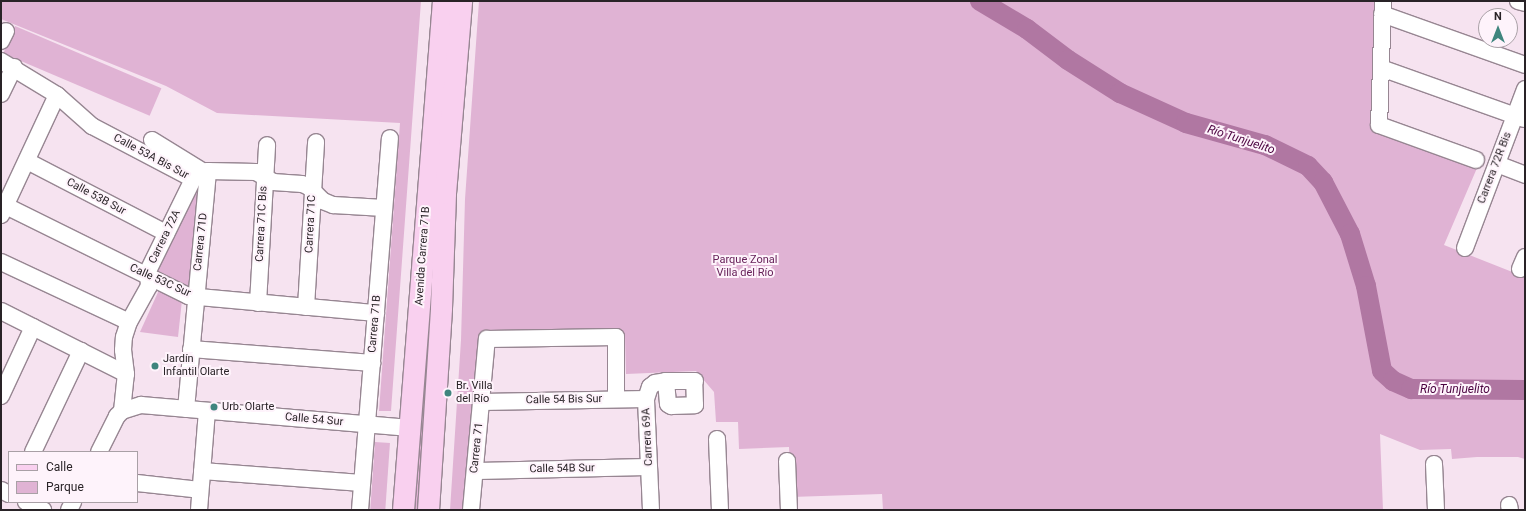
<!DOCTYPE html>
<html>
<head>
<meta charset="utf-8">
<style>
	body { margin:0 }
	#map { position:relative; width:1526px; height:511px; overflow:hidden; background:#f6e3f0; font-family:Roboto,sans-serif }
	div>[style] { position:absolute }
	.green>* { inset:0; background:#e0b3d4; transform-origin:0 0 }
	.stream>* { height:3.5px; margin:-1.75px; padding:0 1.75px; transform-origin:1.75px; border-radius:1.75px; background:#b077a2 }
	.river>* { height:20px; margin:-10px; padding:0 10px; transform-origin:10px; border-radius:10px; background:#b077a2 }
	.roads { filter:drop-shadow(1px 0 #978692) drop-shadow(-1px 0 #978692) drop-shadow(0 1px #978692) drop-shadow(0 -1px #978692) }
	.minor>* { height:16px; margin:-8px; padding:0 8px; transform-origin:8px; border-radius:8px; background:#fff }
	.major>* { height:21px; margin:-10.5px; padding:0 10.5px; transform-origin:10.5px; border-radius:10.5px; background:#f9d0ef }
	.dots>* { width:11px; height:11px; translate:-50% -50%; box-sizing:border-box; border:2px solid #fef3fb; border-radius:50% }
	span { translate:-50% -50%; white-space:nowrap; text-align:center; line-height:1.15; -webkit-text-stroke:4px #fef3fb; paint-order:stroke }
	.street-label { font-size:11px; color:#292327 }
	.park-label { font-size:11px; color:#662159 }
	.poi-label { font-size:11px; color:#292327 }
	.left { translate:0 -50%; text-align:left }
	.water-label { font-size:12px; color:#4b0340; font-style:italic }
	.frame { position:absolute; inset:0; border:2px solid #292327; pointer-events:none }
	.legend { position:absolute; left:8px; top:451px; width:130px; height:52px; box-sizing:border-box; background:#fef3fb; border:1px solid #a9a0a6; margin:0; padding:5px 7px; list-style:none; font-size:12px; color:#292327 }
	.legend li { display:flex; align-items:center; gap:8px; height:20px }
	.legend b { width:20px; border:1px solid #a9a0a6 }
	.north { position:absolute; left:1478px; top:8px; width:40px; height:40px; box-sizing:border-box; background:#fef3fb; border:1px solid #a9a0a6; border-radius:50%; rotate:0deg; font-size:11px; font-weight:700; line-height:16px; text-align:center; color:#292327 }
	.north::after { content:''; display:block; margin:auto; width:14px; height:18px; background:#3f857e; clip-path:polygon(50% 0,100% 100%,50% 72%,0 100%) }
</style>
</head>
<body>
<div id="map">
	<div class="green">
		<i style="clip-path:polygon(1px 1px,421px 1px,391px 411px,379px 411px,400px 123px,217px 113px,166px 86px,1px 19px)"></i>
		<i style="clip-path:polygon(479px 1px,1380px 1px,1375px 131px,1477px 168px,1444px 245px,1525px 277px,1525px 459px,1518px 457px,1477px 457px,1452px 459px,1451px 449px,1420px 450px,1380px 434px,1383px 510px,883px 510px,882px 494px,791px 497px,789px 447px,739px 449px,738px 422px,716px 422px,714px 392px,696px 371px,626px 374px,625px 336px,481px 339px,464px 510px,450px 510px,461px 340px,465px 199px)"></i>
		<i style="left:15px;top:26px;width:159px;height:30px;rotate:23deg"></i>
		<i style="clip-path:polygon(195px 188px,201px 188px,189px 291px,150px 272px)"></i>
		<i style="clip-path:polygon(159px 290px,182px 300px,178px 337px,140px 332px)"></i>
		<i style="clip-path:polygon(424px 345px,432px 346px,422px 510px,411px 510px)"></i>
		<i style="left:375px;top:442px;width:15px;height:68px;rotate:4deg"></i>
	</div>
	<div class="stream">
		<i style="left:985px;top:4px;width:4px;rotate:-56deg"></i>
	</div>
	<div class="river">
		<i style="left:980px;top:1px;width:55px;rotate:30.8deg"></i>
		<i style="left:1027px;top:29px;width:51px;rotate:37.1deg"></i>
		<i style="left:1068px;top:60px;width:62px;rotate:32.4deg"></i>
		<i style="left:1120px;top:93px;width:72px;rotate:24.4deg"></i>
		<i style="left:1186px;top:123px;width:82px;rotate:15.6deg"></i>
		<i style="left:1265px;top:145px;width:48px;rotate:26deg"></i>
		<i style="left:1308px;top:166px;width:22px;rotate:47deg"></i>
		<i style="left:1323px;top:182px;width:59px;rotate:62.6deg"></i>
		<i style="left:1350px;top:234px;width:54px;rotate:72.9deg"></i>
		<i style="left:1366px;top:286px;width:86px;rotate:79.3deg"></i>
		<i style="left:1382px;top:371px;width:15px;rotate:42deg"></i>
		<i style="left:1393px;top:381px;width:20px;rotate:24deg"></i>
		<i style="left:1411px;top:389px;width:114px;rotate:0.5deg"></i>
	</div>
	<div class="roads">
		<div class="minor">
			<i style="left:1383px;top:1px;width:124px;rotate:91.8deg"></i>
			<i style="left:1379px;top:125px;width:103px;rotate:19.8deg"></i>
			<i style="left:1518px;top:1px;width:7px;rotate:16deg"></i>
			<i style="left:1382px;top:14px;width:152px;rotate:19.6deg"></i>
			<i style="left:1px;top:41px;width:11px;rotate:-63deg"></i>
			<i style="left:1px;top:61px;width:66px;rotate:31.3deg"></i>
			<i style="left:57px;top:95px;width:47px;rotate:41.5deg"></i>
			<i style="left:92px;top:126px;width:114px;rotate:27.7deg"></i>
			<i style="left:193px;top:179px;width:17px;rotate:-28deg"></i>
			<i style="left:208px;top:171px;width:48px;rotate:1.2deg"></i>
			<i style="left:256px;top:172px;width:20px;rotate:30deg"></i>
			<i style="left:273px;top:182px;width:29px;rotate:4deg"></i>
			<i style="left:302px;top:184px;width:8px;rotate:23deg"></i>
			<i style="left:309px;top:187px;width:20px;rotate:45deg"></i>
			<i style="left:323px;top:201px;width:11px;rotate:22deg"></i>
			<i style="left:333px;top:205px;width:51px;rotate:3.4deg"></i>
			<i style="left:1381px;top:68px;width:152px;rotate:19.6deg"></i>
			<i style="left:1px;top:94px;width:30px;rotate:-64deg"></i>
			<i style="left:152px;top:140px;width:61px;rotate:31.6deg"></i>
			<i style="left:27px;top:161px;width:157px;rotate:27.4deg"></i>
			<i style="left:1497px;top:164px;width:30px;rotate:21deg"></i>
			<i style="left:6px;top:206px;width:203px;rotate:26.3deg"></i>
			<i style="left:188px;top:296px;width:189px;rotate:5.2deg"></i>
			<i style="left:1px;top:215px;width:132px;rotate:-65deg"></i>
			<i style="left:1465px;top:248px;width:170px;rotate:-69.3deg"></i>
			<i style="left:1px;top:262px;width:141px;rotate:25.1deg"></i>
			<i style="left:1520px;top:269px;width:13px;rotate:-67deg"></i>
			<i style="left:258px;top:303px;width:158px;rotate:-86.7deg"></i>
			<i style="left:306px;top:307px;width:165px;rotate:-86.5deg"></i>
			<i style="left:1px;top:311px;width:140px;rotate:26.7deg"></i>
			<i style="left:191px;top:349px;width:182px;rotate:4.4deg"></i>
			<i style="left:666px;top:381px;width:23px;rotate:85deg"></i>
			<i style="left:668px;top:404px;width:4px;rotate:34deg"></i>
			<i style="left:671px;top:406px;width:24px;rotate:-2deg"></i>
			<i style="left:695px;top:405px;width:24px;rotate:-92deg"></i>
			<i style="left:1px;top:396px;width:76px;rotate:-65.1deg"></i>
			<i style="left:481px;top:402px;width:165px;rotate:-1deg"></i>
			<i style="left:186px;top:409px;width:239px;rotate:-84.7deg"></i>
			<i style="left:122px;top:411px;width:20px;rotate:-18deg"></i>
			<i style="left:141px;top:405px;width:270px;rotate:4.9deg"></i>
			<i style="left:717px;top:439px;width:71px;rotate:87.6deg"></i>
			<i style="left:33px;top:452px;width:112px;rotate:-64.6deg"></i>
			<i style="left:99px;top:452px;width:40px;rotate:-63.4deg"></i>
			<i style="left:117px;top:416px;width:7px;rotate:-45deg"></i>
			<i style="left:122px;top:411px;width:37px;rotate:-84deg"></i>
			<i style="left:126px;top:374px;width:24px;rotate:-97deg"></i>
			<i style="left:123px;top:350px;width:13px;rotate:-86deg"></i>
			<i style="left:124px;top:337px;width:16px;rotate:-72deg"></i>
			<i style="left:129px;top:322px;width:41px;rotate:-60.9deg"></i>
			<i style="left:149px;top:286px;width:15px;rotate:-94deg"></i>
			<i style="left:148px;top:271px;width:102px;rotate:-63.9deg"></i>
			<i style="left:787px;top:461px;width:49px;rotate:87.7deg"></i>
			<i style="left:1434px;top:464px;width:46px;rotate:87.5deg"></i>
			<i style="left:202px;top:471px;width:160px;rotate:4.3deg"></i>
			<i style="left:475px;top:471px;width:174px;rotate:-1.3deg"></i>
			<i style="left:137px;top:483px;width:63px;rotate:6.3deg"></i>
			<i style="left:1px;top:490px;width:9px;rotate:27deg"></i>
			<i style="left:26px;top:502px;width:19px;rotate:25deg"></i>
			<i style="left:1509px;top:505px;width:5px;rotate:79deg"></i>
			<i style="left:69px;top:510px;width:9px;rotate:-63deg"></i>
			<i style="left:199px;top:510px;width:99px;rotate:-85.4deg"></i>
			<i style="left:360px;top:510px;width:373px;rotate:-85.4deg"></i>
			<i style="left:471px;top:510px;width:172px;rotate:-84.7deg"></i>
			<i style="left:487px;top:339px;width:129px;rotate:-0.9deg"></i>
			<i style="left:616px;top:337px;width:62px;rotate:90deg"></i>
			<i style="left:651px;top:510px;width:111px;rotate:-92.6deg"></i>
			<i style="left:646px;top:399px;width:13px;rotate:-72deg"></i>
			<i style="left:650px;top:387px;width:6px;rotate:-39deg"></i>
			<i style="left:655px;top:383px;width:11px;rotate:-10deg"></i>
			<i style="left:666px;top:381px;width:29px"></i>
		</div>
		<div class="major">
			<i style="left:403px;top:510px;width:511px;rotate:-85.51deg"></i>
			<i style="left:428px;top:510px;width:202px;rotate:-86.3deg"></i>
			<i style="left:441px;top:308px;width:115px;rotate:-88deg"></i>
			<i style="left:445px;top:193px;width:193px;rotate:-85.2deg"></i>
		</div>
	</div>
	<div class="dots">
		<i style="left:155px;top:366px;background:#3f857e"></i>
		<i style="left:448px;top:393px;background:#3f857e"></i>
		<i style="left:214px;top:407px;background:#3f857e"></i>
	</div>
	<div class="street-label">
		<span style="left:151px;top:157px;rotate:28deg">Calle 53A Bis Sur</span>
		<span style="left:1495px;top:168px;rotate:-69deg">Carrera 72R Bis</span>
		<span style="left:96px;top:197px;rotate:28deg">Calle 53B Sur</span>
		<span style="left:262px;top:224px;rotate:-87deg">Carrera 71C Bis</span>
		<span style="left:311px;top:224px;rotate:-87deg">Carrera 71C</span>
		<span style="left:165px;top:237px;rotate:-64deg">Carrera 72A</span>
		<span style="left:201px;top:242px;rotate:-84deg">Carrera 71D</span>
		<span style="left:423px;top:256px;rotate:-86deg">Avenida Carrera 71B</span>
		<span style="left:160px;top:281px;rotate:24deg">Calle 53C Sur</span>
		<span style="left:375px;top:324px;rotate:-85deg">Carrera 71B</span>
		<span style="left:564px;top:400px;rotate:-1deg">Calle 54 Bis Sur</span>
		<span style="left:314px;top:420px;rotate:5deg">Calle 54 Sur</span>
		<span style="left:648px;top:437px;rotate:-93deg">Carrera 69A</span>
		<span style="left:477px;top:448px;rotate:-84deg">Carrera 71</span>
		<span style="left:562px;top:469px;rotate:-1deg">Calle 54B Sur</span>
	</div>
	<div class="park-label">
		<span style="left:745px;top:267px">Parque Zonal<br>Villa del Río</span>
	</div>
	<div class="poi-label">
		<span class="left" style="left:163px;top:366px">Jardín<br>Infantil Olarte</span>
		<span class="left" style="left:456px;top:393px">Br. Villa<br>del Río</span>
		<span class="left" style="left:222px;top:407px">Urb. Olarte</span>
	</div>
	<div class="water-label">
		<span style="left:1241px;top:140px;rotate:18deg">Río Tunjuelito</span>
		<span style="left:1455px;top:390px">Río Tunjuelito</span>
	</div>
	<div class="frame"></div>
	<ul class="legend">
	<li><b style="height:5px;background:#f9d0ef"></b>Calle</li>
	<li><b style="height:11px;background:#e0b3d4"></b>Parque</li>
	</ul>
	<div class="north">N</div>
</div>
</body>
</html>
